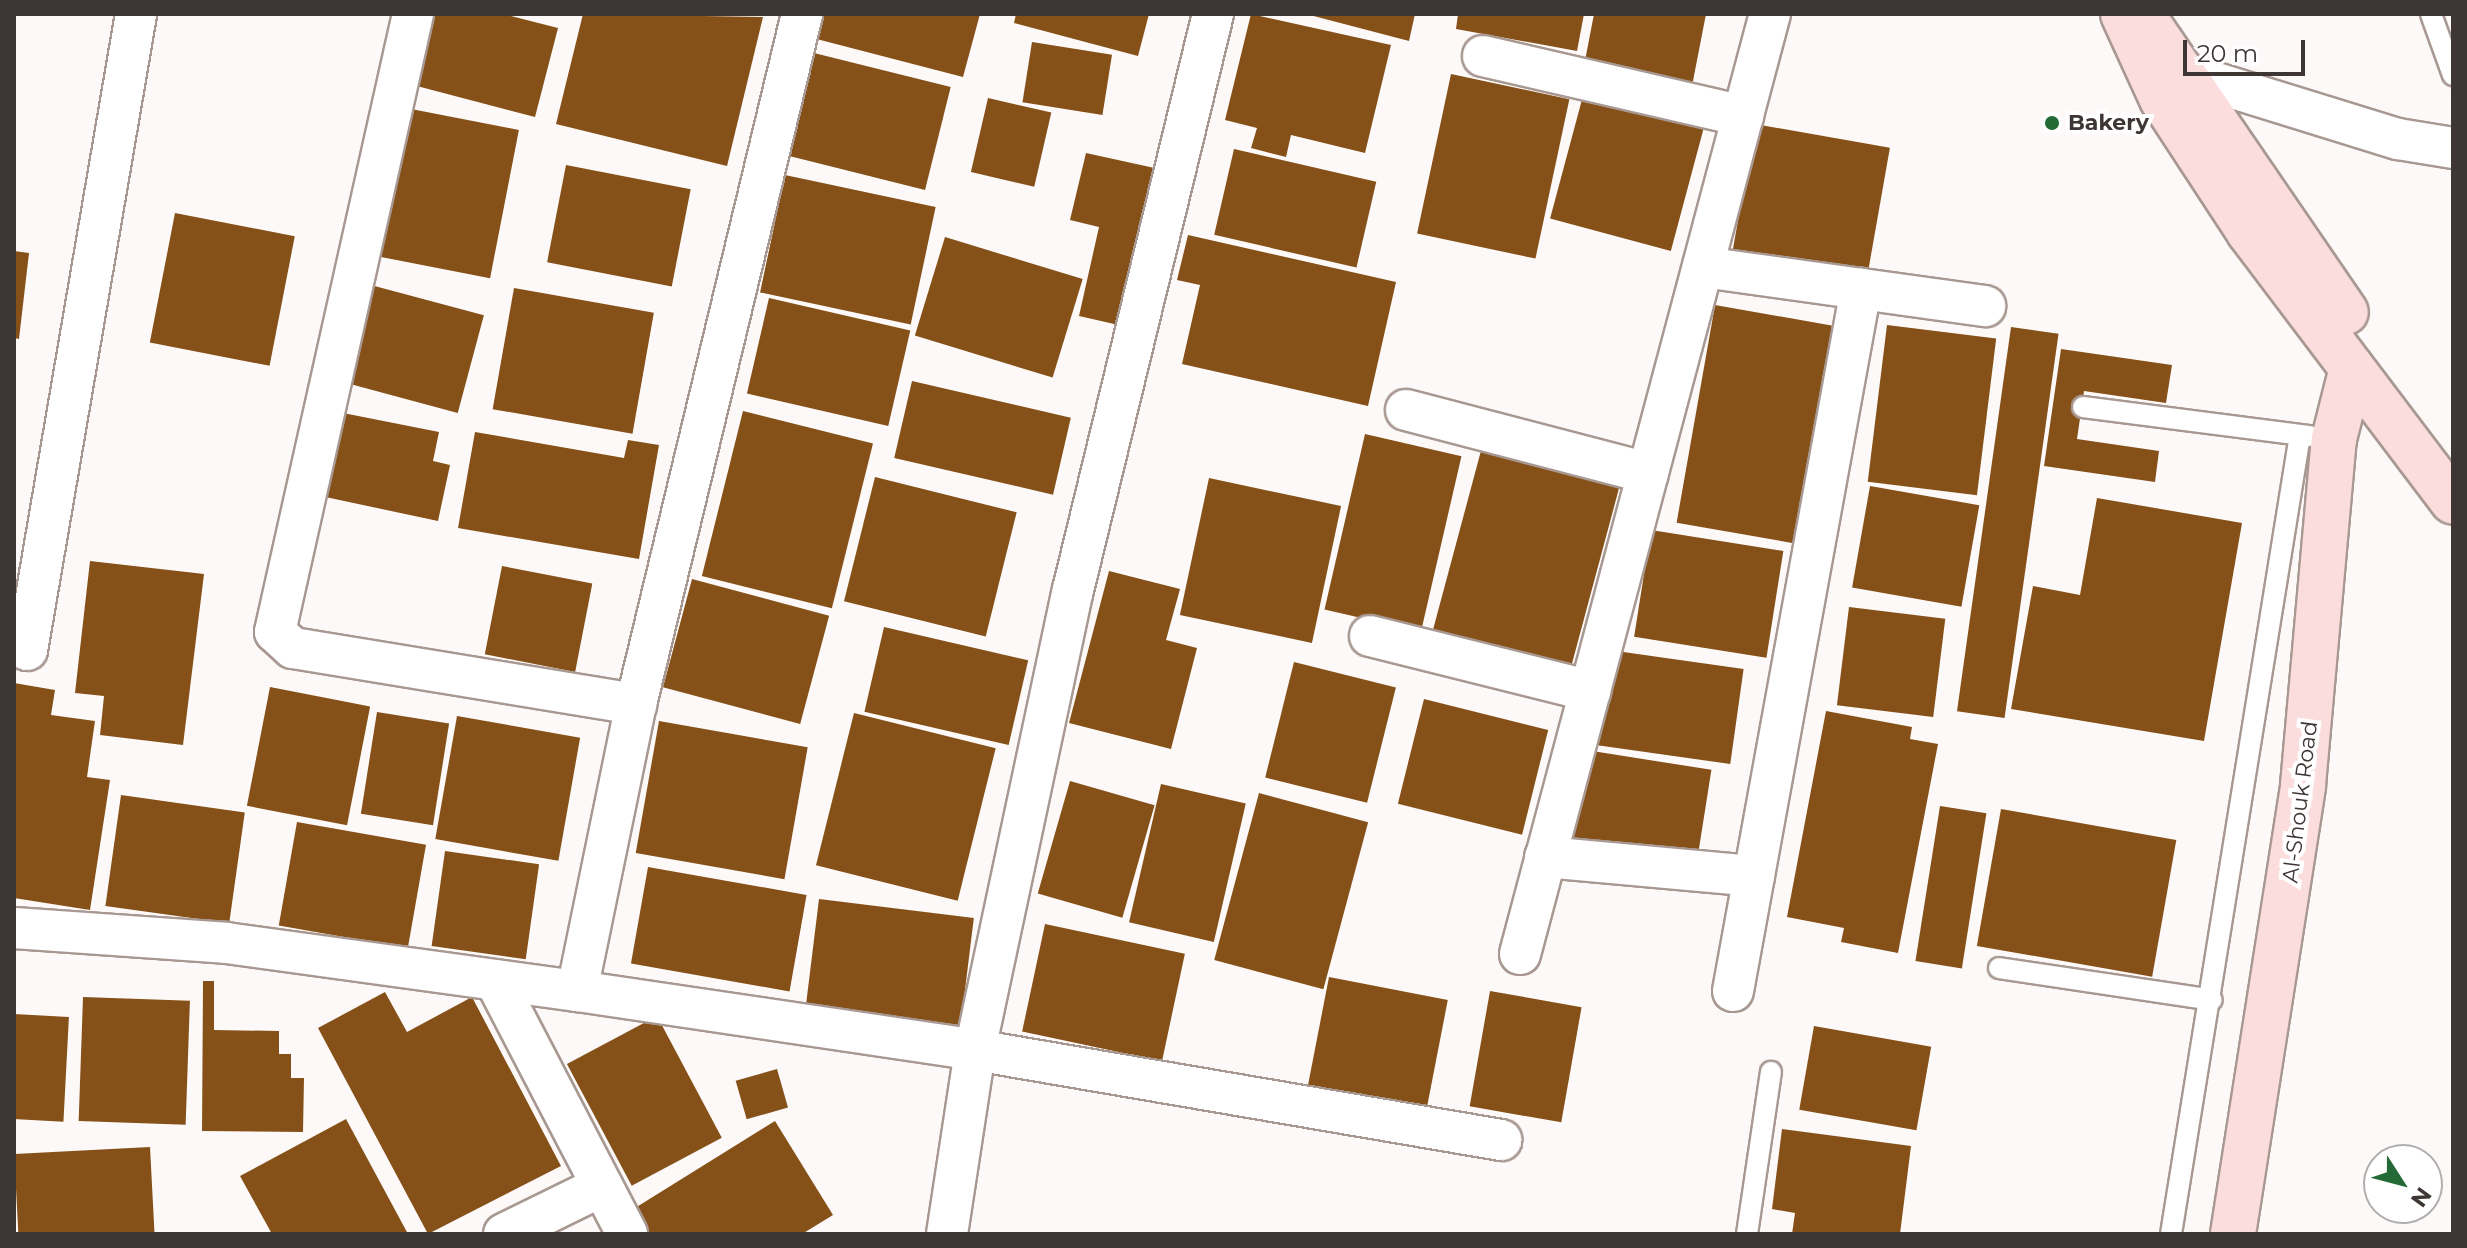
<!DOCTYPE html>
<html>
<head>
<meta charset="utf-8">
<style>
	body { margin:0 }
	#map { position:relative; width:2467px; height:1248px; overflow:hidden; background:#fdf9f8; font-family:Montserrat,sans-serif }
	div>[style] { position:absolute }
	.building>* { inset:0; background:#855118; transform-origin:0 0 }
	.roads { filter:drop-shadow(2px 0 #a89892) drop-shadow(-2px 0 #a89892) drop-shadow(0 2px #a89892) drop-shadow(0 -2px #a89892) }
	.service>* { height:20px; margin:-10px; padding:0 10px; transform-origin:10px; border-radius:10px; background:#fff }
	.minor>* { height:40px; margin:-20px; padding:0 20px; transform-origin:20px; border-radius:20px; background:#fff }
	.primary>* { height:44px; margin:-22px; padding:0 22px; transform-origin:22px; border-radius:22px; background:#fbdddd }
	.dots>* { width:22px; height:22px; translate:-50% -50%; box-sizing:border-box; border:4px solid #fff; border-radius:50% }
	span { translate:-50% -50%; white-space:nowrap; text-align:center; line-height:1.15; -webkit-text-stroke:8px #fff; paint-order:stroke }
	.poi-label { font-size:22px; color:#3d3634; font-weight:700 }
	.left { translate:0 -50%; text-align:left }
	.street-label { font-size:22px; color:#3d3634 }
	.frame { position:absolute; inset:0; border:16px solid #3d3634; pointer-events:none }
	.north { position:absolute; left:2363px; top:1144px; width:80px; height:80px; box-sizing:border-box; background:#fff; border:2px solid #b1afae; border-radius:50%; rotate:126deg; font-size:22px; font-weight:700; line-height:32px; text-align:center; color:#3d3634 }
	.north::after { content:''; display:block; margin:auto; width:28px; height:36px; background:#246a37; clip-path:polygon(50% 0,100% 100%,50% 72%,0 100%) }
	.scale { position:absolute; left:2183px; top:40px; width:122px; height:36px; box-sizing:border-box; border:4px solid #3d3634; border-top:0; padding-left:10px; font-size:24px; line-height:28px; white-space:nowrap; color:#3d3634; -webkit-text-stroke:6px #fff; paint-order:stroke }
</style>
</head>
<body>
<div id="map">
	<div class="building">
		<i style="clip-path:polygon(432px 14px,503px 14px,558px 28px,535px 117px,413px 85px)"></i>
		<i style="clip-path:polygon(583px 14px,763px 17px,727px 166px,556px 124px)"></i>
		<i style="clip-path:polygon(811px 14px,980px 14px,963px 77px,805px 36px)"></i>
		<i style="clip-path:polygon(1016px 14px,1149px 14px,1138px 56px,1014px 23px)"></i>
		<i style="clip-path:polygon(1251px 14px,1391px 45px,1365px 153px,1291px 135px,1286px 157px,1251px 148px,1257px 128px,1225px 120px)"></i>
		<i style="clip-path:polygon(1306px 14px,1415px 14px,1409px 41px)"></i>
		<i style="clip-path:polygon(1458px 14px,1584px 14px,1577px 51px,1456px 29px)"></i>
		<i style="clip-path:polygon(1594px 14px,1706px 14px,1692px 86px,1584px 66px)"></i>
		<i style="left:1032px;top:42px;width:81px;height:61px;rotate:9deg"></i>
		<i style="left:810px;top:52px;width:145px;height:106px;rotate:14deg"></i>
		<i style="left:1451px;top:74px;width:121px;height:163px;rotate:12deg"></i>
		<i style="left:1584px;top:92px;width:125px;height:131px;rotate:15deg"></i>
		<i style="left:988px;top:98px;width:65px;height:76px;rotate:13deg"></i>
		<i style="left:406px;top:108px;width:115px;height:151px;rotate:11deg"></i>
		<i style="left:1755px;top:124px;width:137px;height:128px;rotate:10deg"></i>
		<i style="left:1234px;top:149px;width:146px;height:88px;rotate:13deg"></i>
		<i style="clip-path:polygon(1086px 153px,1159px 169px,1123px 326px,1079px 316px,1099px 227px,1070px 220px)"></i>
		<i style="left:566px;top:165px;width:127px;height:99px;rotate:11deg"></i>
		<i style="left:785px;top:175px;width:154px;height:120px;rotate:12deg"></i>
		<i style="left:175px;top:213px;width:122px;height:132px;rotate:11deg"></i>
		<i style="clip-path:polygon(1188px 235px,1396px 282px,1368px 406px,1182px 364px,1200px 285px,1177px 280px)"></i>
		<i style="left:945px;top:237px;width:144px;height:103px;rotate:17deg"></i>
		<i style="clip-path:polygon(14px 251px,29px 253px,19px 339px,14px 338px)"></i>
		<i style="left:367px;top:284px;width:121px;height:101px;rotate:15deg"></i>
		<i style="left:514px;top:288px;width:142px;height:123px;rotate:10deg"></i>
		<i style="left:769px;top:298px;width:145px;height:98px;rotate:13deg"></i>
		<i style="left:1715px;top:305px;width:127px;height:221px;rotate:10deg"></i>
		<i style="left:1887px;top:325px;width:110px;height:158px;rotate:7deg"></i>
		<i style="left:2011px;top:327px;width:48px;height:388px;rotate:8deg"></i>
		<i style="clip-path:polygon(2061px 349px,2172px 365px,2166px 403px,2084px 391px,2077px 439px,2159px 451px,2155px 482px,2044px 466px)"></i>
		<i style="left:912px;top:381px;width:163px;height:79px;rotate:13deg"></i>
		<i style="clip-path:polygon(333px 411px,439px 432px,433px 461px,450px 465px,438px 521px,316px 495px)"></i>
		<i style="left:743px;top:411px;width:134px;height:170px;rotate:14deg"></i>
		<i style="clip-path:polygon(475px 432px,624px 458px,628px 440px,659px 445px,639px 559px,458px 528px)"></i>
		<i style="left:1365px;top:434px;width:99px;height:180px;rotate:13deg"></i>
		<i style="left:1482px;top:447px;width:143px;height:196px;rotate:15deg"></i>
		<i style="left:875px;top:477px;width:146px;height:128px;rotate:14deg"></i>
		<i style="left:1209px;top:478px;width:135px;height:140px;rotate:12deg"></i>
		<i style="left:1870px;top:486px;width:111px;height:103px;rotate:10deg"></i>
		<i style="clip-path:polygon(2097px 498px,2242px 523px,2204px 741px,2011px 709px,2033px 586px,2080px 595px)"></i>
		<i style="left:1651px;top:530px;width:134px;height:108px;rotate:9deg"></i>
		<i style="clip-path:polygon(90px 561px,204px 574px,183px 745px,100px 735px,104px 696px,75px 693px)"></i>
		<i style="left:502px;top:566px;width:92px;height:90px;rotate:11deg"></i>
		<i style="clip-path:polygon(1109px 571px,1180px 589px,1166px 640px,1197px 648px,1171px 749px,1069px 723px)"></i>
		<i style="left:692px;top:579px;width:142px;height:112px;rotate:15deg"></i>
		<i style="left:1849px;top:607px;width:97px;height:99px;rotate:7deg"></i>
		<i style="left:884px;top:627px;width:148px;height:87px;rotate:13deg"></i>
		<i style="left:1602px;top:649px;width:143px;height:96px;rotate:8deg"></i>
		<i style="left:1294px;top:662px;width:105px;height:119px;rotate:14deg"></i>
		<i style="clip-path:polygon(14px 683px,55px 690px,51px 715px,95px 721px,87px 777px,110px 780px,90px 910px,14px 898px)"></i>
		<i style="left:270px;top:687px;width:102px;height:121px;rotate:11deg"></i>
		<i style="left:1424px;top:699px;width:128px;height:108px;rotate:14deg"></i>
		<i style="clip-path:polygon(1826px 711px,1912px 727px,1910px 739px,1938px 744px,1898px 953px,1841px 942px,1844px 928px,1787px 917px)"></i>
		<i style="left:377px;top:712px;width:73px;height:103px;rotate:9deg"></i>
		<i style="left:854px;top:713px;width:146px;height:157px;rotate:14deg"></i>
		<i style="left:457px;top:716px;width:125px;height:125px;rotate:10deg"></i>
		<i style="left:659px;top:721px;width:151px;height:134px;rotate:10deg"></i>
		<i style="left:1586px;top:750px;width:127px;height:93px;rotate:9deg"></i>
		<i style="left:1070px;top:781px;width:88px;height:117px;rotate:16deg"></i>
		<i style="left:1161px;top:784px;width:87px;height:142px;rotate:13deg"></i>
		<i style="left:1259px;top:793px;width:113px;height:173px;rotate:15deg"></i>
		<i style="left:121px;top:795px;width:125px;height:112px;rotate:8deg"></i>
		<i style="left:1940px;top:806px;width:47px;height:157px;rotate:9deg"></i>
		<i style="left:2001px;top:809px;width:178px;height:139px;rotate:10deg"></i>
		<i style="left:297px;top:822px;width:131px;height:105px;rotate:10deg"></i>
		<i style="left:445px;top:851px;width:95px;height:96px;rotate:8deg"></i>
		<i style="left:648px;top:867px;width:161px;height:98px;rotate:10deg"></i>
		<i style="left:819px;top:899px;width:156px;height:108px;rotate:7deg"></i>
		<i style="left:1045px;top:924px;width:143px;height:110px;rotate:12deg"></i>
		<i style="left:1329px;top:977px;width:121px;height:113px;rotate:11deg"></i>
		<i style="clip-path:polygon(203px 981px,214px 981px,214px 1030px,279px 1031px,279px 1054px,291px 1054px,291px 1078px,304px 1078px,303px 1132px,202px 1131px)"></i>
		<i style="left:1490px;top:991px;width:93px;height:117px;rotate:10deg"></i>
		<i style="clip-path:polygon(385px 992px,407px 1032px,472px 997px,561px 1166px,428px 1234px,318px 1028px)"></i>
		<i style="left:83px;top:997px;width:107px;height:124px;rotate:2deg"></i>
		<i style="left:14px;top:1014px;width:55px;height:105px;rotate:3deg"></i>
		<i style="left:657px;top:1016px;width:138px;height:102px;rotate:62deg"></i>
		<i style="left:1814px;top:1026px;width:119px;height:85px;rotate:10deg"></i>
		<i style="left:777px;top:1069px;width:40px;height:43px;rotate:74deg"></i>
		<i style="clip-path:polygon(346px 1119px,408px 1234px,272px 1234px,240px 1176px)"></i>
		<i style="clip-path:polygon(775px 1121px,833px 1215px,802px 1234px,650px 1234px,635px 1208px)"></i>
		<i style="clip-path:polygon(1782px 1129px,1911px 1146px,1900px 1234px,1792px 1234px,1795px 1213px,1772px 1209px)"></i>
		<i style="left:150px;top:1147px;width:87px;height:136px;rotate:87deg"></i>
	</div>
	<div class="roads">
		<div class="service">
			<i style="left:2431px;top:14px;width:65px;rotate:70.2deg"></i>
			<i style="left:2083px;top:407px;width:229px;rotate:7.3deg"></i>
			<i style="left:1999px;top:968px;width:215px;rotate:8.5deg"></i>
			<i style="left:1747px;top:1234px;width:164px;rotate:-81.6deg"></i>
			<i style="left:2171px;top:1234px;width:809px;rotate:-80.83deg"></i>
		</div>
		<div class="minor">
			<i style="left:413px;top:14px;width:633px;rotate:102.59deg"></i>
			<i style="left:275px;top:632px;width:24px;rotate:42deg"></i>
			<i style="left:293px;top:648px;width:348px;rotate:9.3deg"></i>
			<i style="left:1483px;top:56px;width:267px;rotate:13deg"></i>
			<i style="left:2181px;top:72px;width:227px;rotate:17.2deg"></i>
			<i style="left:2398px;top:139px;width:56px;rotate:9.3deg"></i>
			<i style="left:1703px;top:267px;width:285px;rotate:7.9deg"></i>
			<i style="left:1406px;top:410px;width:250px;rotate:14.6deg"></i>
			<i style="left:1370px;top:636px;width:227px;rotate:14deg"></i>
			<i style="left:27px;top:650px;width:645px;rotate:-80.27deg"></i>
			<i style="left:1545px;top:857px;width:210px;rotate:5.2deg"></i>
			<i style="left:14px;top:928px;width:213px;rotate:4deg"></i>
			<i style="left:226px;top:943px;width:354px;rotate:7.8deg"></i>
			<i style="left:577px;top:991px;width:402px;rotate:8.4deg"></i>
			<i style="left:975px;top:1050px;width:534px;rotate:9.71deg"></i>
			<i style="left:1520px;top:954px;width:973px;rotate:-75.11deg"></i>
			<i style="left:495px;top:980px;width:286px;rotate:62.5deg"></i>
			<i style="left:577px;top:991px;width:293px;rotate:-78.4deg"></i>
			<i style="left:636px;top:704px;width:710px;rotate:-76.47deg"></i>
			<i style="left:1733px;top:991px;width:714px;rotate:-79.67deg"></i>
			<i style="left:504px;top:1234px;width:109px;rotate:-26.1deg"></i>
			<i style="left:947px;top:1234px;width:186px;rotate:-81.3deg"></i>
			<i style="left:975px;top:1050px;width:470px;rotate:-78deg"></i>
			<i style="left:1073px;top:590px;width:593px;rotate:-76.34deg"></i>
		</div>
		<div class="primary">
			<i style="left:2123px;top:14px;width:94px;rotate:65.4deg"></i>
			<i style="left:2162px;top:99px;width:159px;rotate:56.8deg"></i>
			<i style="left:2249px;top:232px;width:338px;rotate:52.9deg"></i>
			<i style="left:2152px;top:29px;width:343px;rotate:55.6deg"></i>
			<i style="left:2233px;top:1234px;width:454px;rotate:-81.1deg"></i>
			<i style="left:2303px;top:785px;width:347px;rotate:-84.9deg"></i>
			<i style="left:2334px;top:439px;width:73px;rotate:-75.8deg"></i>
		</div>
	</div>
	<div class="dots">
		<i style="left:2052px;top:123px;background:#246a37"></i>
	</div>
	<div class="poi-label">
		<span class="left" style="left:2068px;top:123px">Bakery</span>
	</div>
	<div class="street-label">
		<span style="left:2300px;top:802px;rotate:-83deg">Al-Shouk Road</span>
	</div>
	<div class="frame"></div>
	<div class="north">N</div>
	<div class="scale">20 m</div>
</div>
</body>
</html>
